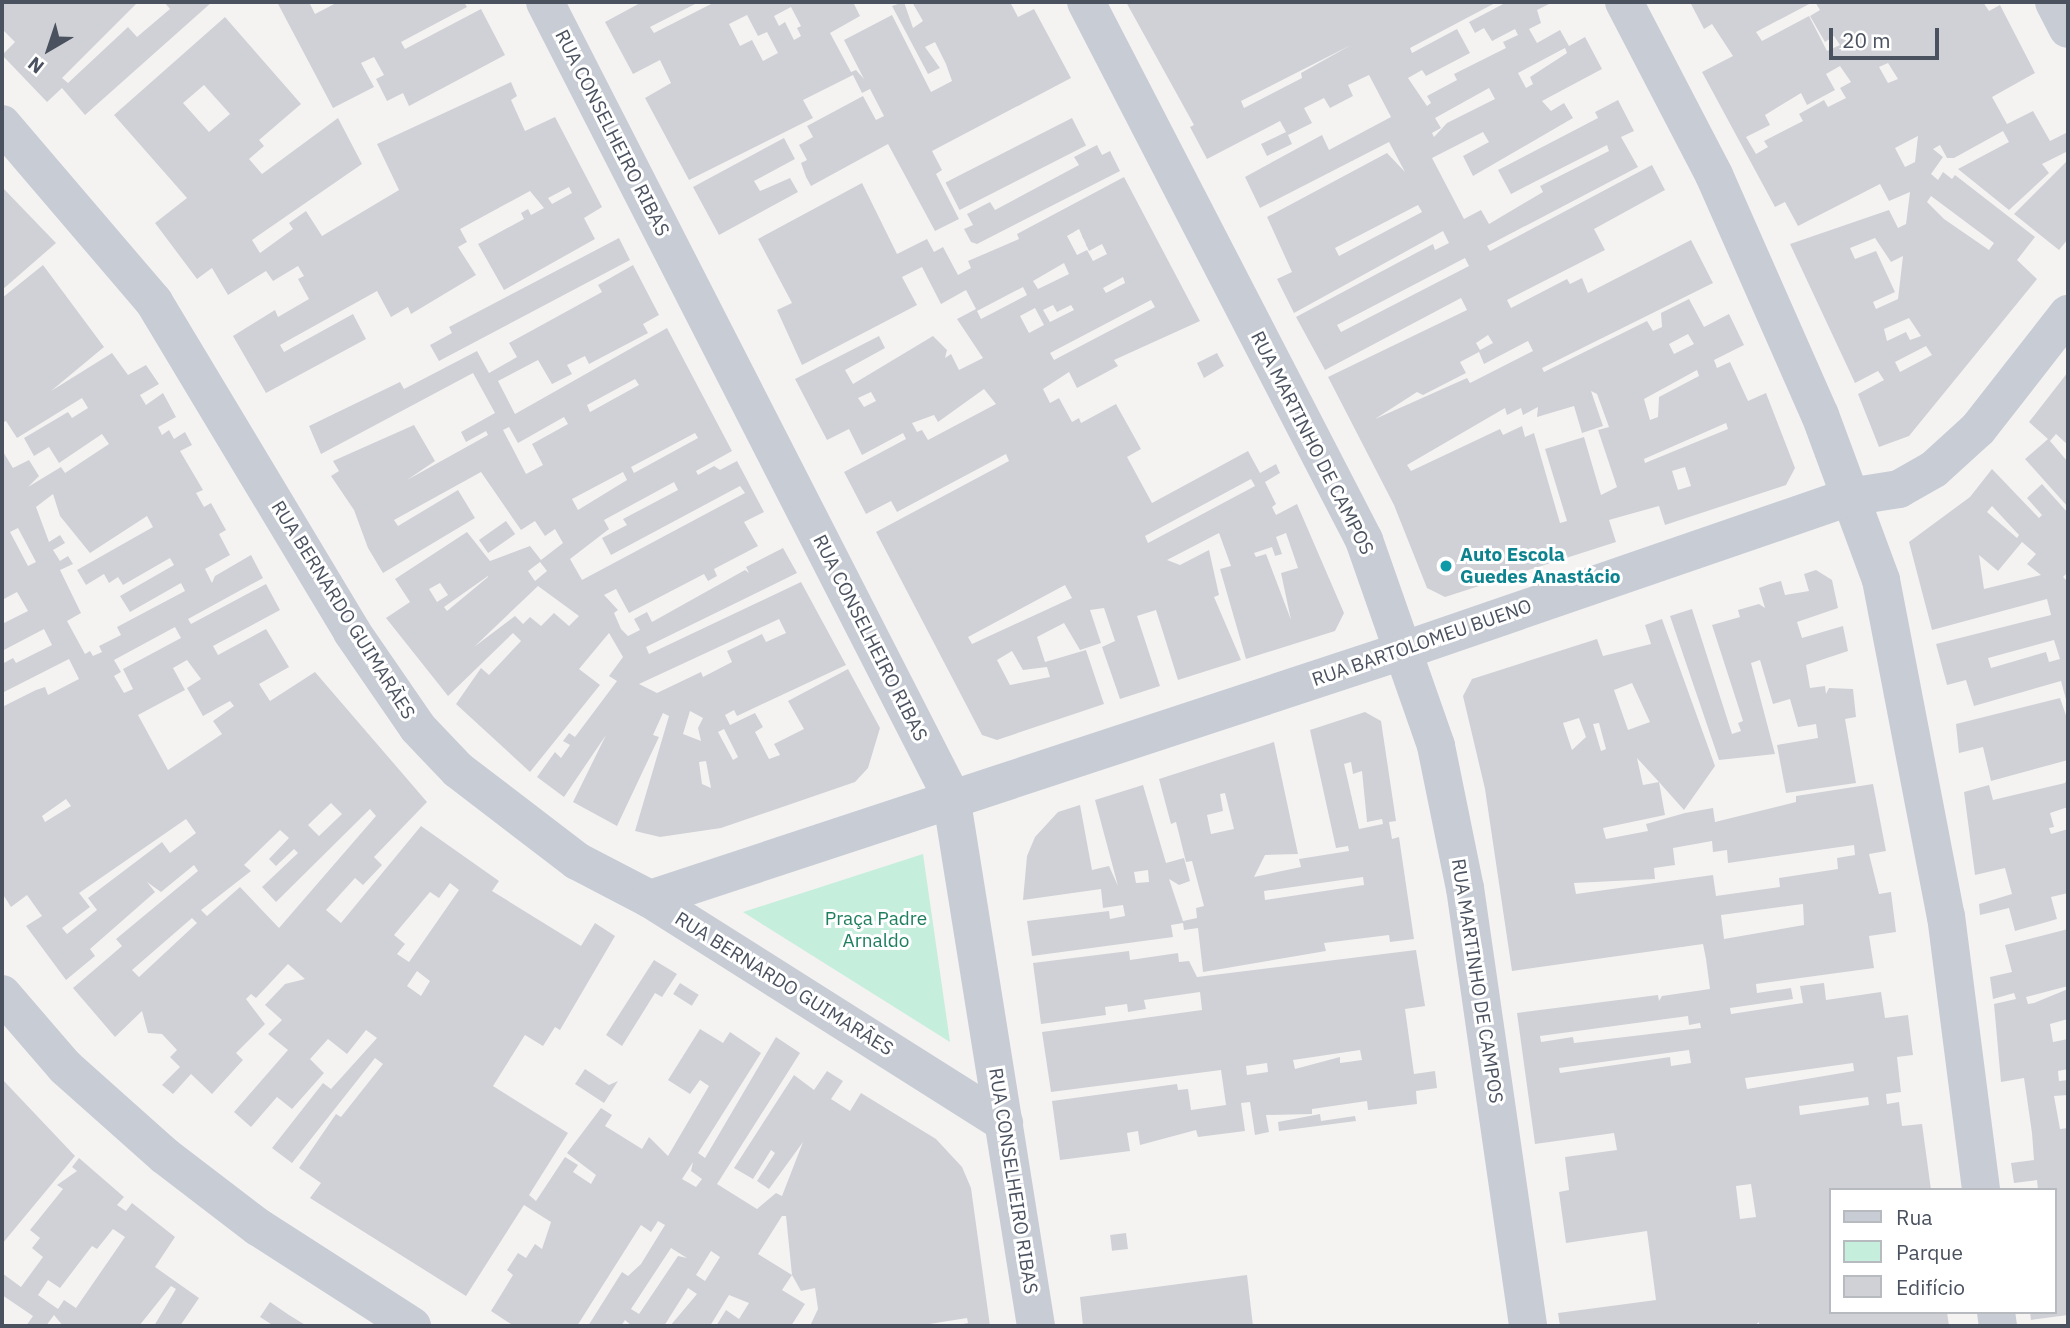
<!DOCTYPE html>
<html>
<head>
<meta charset="utf-8">
<style>
	body { margin:0 }
	#map { position:relative; width:2070px; height:1328px; overflow:hidden; background:#f4f3f2; font-family:"IBM Plex Sans",sans-serif }
	div>[style] { position:absolute }
	.green>* { inset:0; background:#c5eedc }
	.building>* { inset:0; background:#d0d1d6; transform-origin:0 0 }
	.minor>* { height:38px; margin:-19px; padding:0 19px; transform-origin:19px; border-radius:19px; background:#c7ccd5 }
	.dots>* { width:19px; height:19px; translate:-50% -50%; box-sizing:border-box; border:4px solid #fff; border-radius:50% }
	span { translate:-50% -50%; white-space:nowrap; text-align:center; line-height:1.15; -webkit-text-stroke:6px #fff; paint-order:stroke }
	.street-label { font-size:19px; color:#4b525f }
	.culture-label { font-size:19px; color:#0d838f; font-weight:700 }
	.left { translate:0 -50%; text-align:left }
	.park-label { font-size:19px; color:#1e7e5e }
	.frame { position:absolute; inset:0; border:4px solid #4b525f; pointer-events:none }
	.legend { position:absolute; left:1829px; top:1188px; width:228px; height:126px; box-sizing:border-box; background:#fff; border:2px solid #b7babf; margin:0; padding:9px 12px; list-style:none; font-size:21px; color:#4b525f }
	.legend li { display:flex; align-items:center; gap:14px; height:35px }
	.legend b { width:35px; border:2px solid #b7babf }
	.north { position:absolute; left:14px; top:14px; width:70px; height:70px; -webkit-text-stroke:5px #fff; paint-order:stroke; rotate:219deg; font-size:19px; font-weight:700; line-height:28px; text-align:center; color:#4b525f }
	.north::after { content:''; display:block; margin:auto; width:24px; height:32px; background:#4b525f; clip-path:polygon(50% 0,100% 100%,50% 72%,0 100%) }
	.scale { position:absolute; left:1829px; top:28px; width:110px; height:32px; box-sizing:border-box; border:4px solid #4b525f; border-top:0; padding-left:9px; font-size:21px; line-height:24px; white-space:nowrap; color:#4b525f; -webkit-text-stroke:5px #fff; paint-order:stroke }
</style>
</head>
<body>
<div id="map">
	<div class="green">
		<i style="clip-path:polygon(923px 854px,950px 1042px,743px 912px)"></i>
	</div>
	<div class="building">
		<i style="clip-path:polygon(2px 2px,138px 2px,62px 78px,68px 83px,128px 27px,137px 37px,170px 9px,164px 2px,212px 2px,85px 115px,62px 88px,47px 102px,2px 55px,15px 42px,2px 29px)"></i>
		<i style="clip-path:polygon(277px 2px,309px 2px,315px 14px,338px 2px,464px 2px,467px 7px,401px 42px,405px 49px,481px 9px,505px 55px,409px 106px,403px 93px,387px 101px,376px 79px,384px 75px,374px 57px,361px 63px,374px 87px,333px 108px)"></i>
		<i style="clip-path:polygon(evenodd,642px 2px,699px 2px,650px 27px,654px 33px,715px 2px,853px 2px,860px 16px,830px 33px,851px 72px,856px 70px,864px 79px,844px 40px,892px 15px,931px 92px,952px 81px,946px 64px,935px 42px,925px 47px,940px 68px,928px 74px,892px 6px,904px 2px,913px 28px,923px 21px,912px 2px,1010px 2px,1018px 17px,1034px 9px,1071px 78px,932px 151px,942px 170px,936px 174px,959px 219px,935px 231px,888px 144px,811px 186px,806px 177px,801px 163px,807px 160px,799px 145px,813px 137px,807px 126px,863px 96px,876px 120px,884px 116px,870px 89px,862px 93px,853px 75px,803px 100px,813px 118px,689px 180px,645px 98px,671px 83px,660px 60px,633px 74px,605px 22px,642px 2px,791px 7px,801px 26px,797px 28px,801px 36px,794px 40px,785px 22px,779px 26px,774px 16px,791px 7px,642px 2px,747px 15px,758px 36px,767px 32px,778px 53px,763px 61px,752px 40px,740px 46px,729px 24px,747px 15px)"></i>
		<i style="clip-path:polygon(evenodd,1126px 2px,1497px 2px,1410px 48px,1412px 53px,1457px 29px,1470px 53px,1426px 76px,1422px 70px,1408px 78px,1427px 106px,1431px 103px,1427px 96px,1457px 80px,1454px 74px,1506px 48px,1503px 42px,1518px 35px,1515px 29px,1492px 41px,1484px 28px,1475px 33px,1469px 22px,1507px 2px,1553px 2px,1537px 10px,1541px 23px,1529px 29px,1537px 43px,1560px 30px,1569px 46px,1585px 37px,1602px 69px,1542px 101px,1551px 111px,1564px 103px,1573px 118px,1473px 176px,1463px 156px,1489px 142px,1483px 132px,1432px 158px,1464px 219px,1481px 210px,1489px 224px,1543px 192px,1540px 186px,1609px 151px,1607px 145px,1511px 194px,1498px 170px,1598px 118px,1595px 112px,1618px 100px,1634px 131px,1621px 137px,1638px 167px,1487px 246px,1490px 251px,1652px 165px,1665px 190px,1594px 229px,1605px 250px,1507px 300px,1511px 308px,1567px 279px,1570px 284px,1582px 278px,1588px 293px,1691px 240px,1713px 283px,1542px 368px,1544px 372px,1647px 321px,1653px 331px,1662px 327px,1661px 313px,1689px 299px,1704px 327px,1729px 314px,1744px 345px,1714px 360px,1717px 368px,1730px 362px,1748px 401px,1766px 393px,1795px 468px,1786px 485px,1665px 525px,1659px 506px,1623px 516px,1609px 520px,1616px 542px,1445px 597px,1427px 588px,1394px 505px,1328px 377px,1467px 310px,1461px 298px,1325px 370px,1296px 317px,1433px 244px,1435px 250px,1449px 243px,1443px 231px,1294px 313px,1277px 279px,1292px 272px,1267px 217px,1387px 153px,1405px 172px,1389px 142px,1260px 208px,1245px 177px,1322px 135px,1329px 150px,1391px 117px,1369px 75px,1348px 85px,1353px 96px,1330px 108px,1324px 98px,1304px 108px,1312px 123px,1288px 135px,1292px 144px,1267px 156px,1261px 144px,1286px 132px,1280px 121px,1207px 159px,1190px 127px,1194px 125px,1126px 2px,1351px 45px,1301px 73px,1302px 78px,1244px 108px,1241px 101px,1351px 45px,1126px 2px,1565px 48px,1567px 53px,1530px 77px,1533px 84px,1526px 88px,1518px 73px,1565px 48px,1126px 2px,1489px 88px,1495px 99px,1447px 123px,1434px 137px,1432px 133px,1441px 128px,1435px 118px,1489px 88px,1126px 2px,1418px 205px,1422px 212px,1339px 256px,1335px 248px,1418px 205px,1126px 2px,1465px 258px,1469px 266px,1341px 332px,1337px 325px,1465px 258px,1126px 2px,1688px 334px,1694px 344px,1674px 354px,1669px 344px,1688px 334px,1126px 2px,1488px 335px,1493px 343px,1480px 350px,1476px 343px,1488px 335px,1126px 2px,1528px 341px,1533px 351px,1470px 383px,1467px 378px,1375px 419px,1417px 392px,1423px 395px,1466px 373px,1460px 362px,1479px 352px,1484px 364px,1528px 341px,1126px 2px,1697px 370px,1699px 376px,1659px 397px,1658px 417px,1650px 420px,1644px 399px,1697px 370px,1126px 2px,1591px 391px,1597px 394px,1609px 427px,1598px 430px,1617px 487px,1601px 495px,1584px 437px,1545px 449px,1567px 521px,1560px 523px,1534px 433px,1525px 437px,1522px 426px,1503px 435px,1500px 429px,1411px 471px,1407px 465px,1505px 408px,1507px 415px,1521px 408px,1523px 415px,1538px 407px,1537px 417px,1574px 406px,1582px 433px,1603px 426px,1591px 391px,1126px 2px,1726px 423px,1728px 429px,1645px 463px,1644px 459px,1726px 423px,1126px 2px,1685px 467px,1691px 486px,1678px 490px,1672px 471px,1685px 467px)"></i>
		<i style="clip-path:polygon(evenodd,1690px 2px,1813px 2px,1756px 32px,1762px 41px,1809px 16px,1827px 51px,1840px 45px,1834px 36px,1825px 42px,1810px 16px,1820px 10px,1815px 2px,1983px 2px,1989px 11px,2000px 5px,2035px 73px,1992px 97px,2007px 124px,2033px 111px,2050px 141px,2068px 132px,2068px 151px,2042px 164px,2049px 173px,2009px 210px,1958px 169px,2009px 142px,2003px 131px,1954px 158px,1947px 158px,1940px 145px,1933px 149px,1943px 157px,1931px 174px,1938px 180px,1943px 172px,1952px 179px,1955px 175px,2035px 237px,2017px 260px,2037px 279px,1909px 436px,1879px 447px,1858px 394px,1884px 380px,1878px 371px,1855px 383px,1790px 244px,1889px 210px,1898px 228px,1906px 224px,1910px 192px,1889px 201px,1880px 184px,1798px 226px,1785px 202px,1775px 207px,1702px 72px,1733px 56px,1712px 24px,1704px 29px,1690px 2px,1888px 63px,1898px 79px,1888px 83px,1879px 67px,1888px 63px,1690px 2px,1840px 66px,1851px 82px,1840px 88px,1846px 98px,1828px 107px,1824px 100px,1799px 114px,1803px 121px,1764px 141px,1768px 147px,1756px 154px,1746px 137px,1770px 125px,1765px 115px,1801px 93px,1807px 105px,1835px 90px,1826px 74px,1840px 66px,1690px 2px,1918px 136px,1915px 162px,1905px 167px,1895px 148px,1918px 136px,1690px 2px,1931px 196px,1994px 243px,1989px 250px,1944px 219px,1927px 202px,1931px 196px,1690px 2px,1875px 238px,1891px 262px,1903px 256px,1898px 299px,1876px 309px,1873px 302px,1895px 292px,1876px 251px,1855px 259px,1850px 248px,1875px 238px,1690px 2px,1909px 318px,1921px 336px,1910px 340px,1906px 332px,1887px 341px,1884px 329px,1909px 318px,1690px 2px,1926px 346px,1932px 355px,1900px 372px,1895px 362px,1926px 346px)"></i>
		<i style="clip-path:polygon(evenodd,225px 17px,301px 104px,259px 140px,264px 146px,249px 159px,262px 174px,338px 118px,362px 164px,252px 240px,260px 253px,293px 229px,289px 223px,306px 211px,322px 236px,399px 190px,377px 144px,511px 82px,517px 96px,511px 100px,525px 131px,555px 117px,602px 207px,584px 218px,595px 239px,504px 290px,478px 244px,524px 219px,521px 213px,528px 209px,531px 215px,544px 208px,530px 191px,460px 229px,467px 242px,458px 247px,476px 275px,411px 314px,408px 307px,391px 317px,377px 291px,280px 345px,284px 352px,353px 314px,366px 339px,266px 393px,233px 336px,275px 310px,278px 317px,309px 299px,298px 279px,304px 276px,298px 266px,273px 281px,266px 271px,228px 295px,212px 268px,197px 279px,155px 223px,187px 198px,114px 115px,225px 17px,204px 85px,230px 114px,209px 132px,183px 103px,204px 85px,225px 17px,569px 187px,572px 193px,552px 204px,548px 198px,569px 187px)"></i>
		<i style="left:1072px;top:118px;width:31px;height:142px;rotate:63deg"></i>
		<i style="clip-path:polygon(784px 138px,795px 159px,754px 181px,760px 191px,790px 178px,798px 192px,719px 235px,693px 187px)"></i>
		<i style="clip-path:polygon(1097px 145px,1102px 155px,1110px 151px,1120px 171px,977px 244px,971px 242px,964px 229px,973px 225px,967px 214px,990px 202px,995px 210px,1079px 165px,1074px 157px)"></i>
		<i style="clip-path:polygon(2068px 160px,2068px 239px,2059px 250px,2014px 214px)"></i>
		<i style="clip-path:polygon(evenodd,1124px 177px,1200px 321px,1114px 360px,1118px 366px,1077px 388px,1069px 372px,1043px 389px,1050px 403px,1059px 398px,1072px 422px,1079px 418px,1081px 423px,1116px 404px,1141px 449px,1127px 457px,1152px 503px,1248px 451px,1260px 473px,1276px 464px,1280px 473px,1265px 482px,1276px 504px,1272px 507px,1276px 515px,1297px 504px,1344px 613px,1335px 631px,1246px 659px,1220px 569px,1231px 566px,1219px 533px,1167px 560px,1180px 565px,1209px 550px,1219px 595px,1214px 597px,1241px 660px,1178px 680px,1156px 610px,1137px 616px,1160px 686px,1120px 699px,1102px 647px,1115px 641px,1104px 608px,1090px 610px,1101px 643px,1080px 650px,1064px 623px,1037px 637px,1045px 662px,1086px 650px,1104px 704px,997px 740px,982px 735px,876px 532px,1009px 461px,1006px 454px,897px 512px,891px 501px,866px 514px,844px 472px,906px 439px,903px 433px,862px 455px,849px 429px,827px 440px,795px 379px,879px 336px,885px 348px,845px 370px,853px 384px,933px 336px,947px 350px,945px 358px,951px 354px,959px 370px,983px 358px,957px 319px,976px 309px,966px 290px,941px 304px,922px 267px,902px 277px,917px 305px,802px 365px,777px 310px,792px 303px,758px 239px,862px 183px,897px 254px,927px 239px,934px 252px,943px 247px,958px 275px,971px 268px,968px 261px,1019px 239px,1017px 234px,1124px 177px,1079px 229px,1089px 251px,1102px 244px,1107px 254px,1093px 261px,1087px 250px,1077px 255px,1067px 236px,1079px 229px,1124px 177px,1064px 263px,1069px 274px,1038px 289px,1033px 281px,1064px 263px,1124px 177px,1123px 277px,1125px 283px,1106px 293px,1103px 288px,1123px 277px,1124px 177px,1023px 287px,1027px 295px,981px 319px,977px 311px,1023px 287px,1124px 177px,1151px 300px,1155px 307px,1054px 360px,1050px 353px,1151px 300px,1124px 177px,1053px 305px,1057px 312px,1071px 305px,1074px 310px,1050px 322px,1043px 310px,1053px 305px,1124px 177px,1035px 308px,1044px 325px,1029px 333px,1020px 316px,1035px 308px,1124px 177px,984px 389px,996px 404px,928px 440px,922px 430px,917px 432px,912px 423px,934px 415px,938px 422px,984px 389px,1124px 177px,871px 392px,876px 401px,864px 407px,858px 398px,871px 392px,1124px 177px,1251px 479px,1255px 486px,1148px 543px,1145px 536px,1251px 479px,1124px 177px,1286px 533px,1298px 568px,1281px 573px,1291px 620px,1266px 554px,1256px 557px,1254px 553px,1272px 547px,1275px 556px,1282px 554px,1276px 537px,1286px 533px,1124px 177px,1065px 585px,1072px 598px,972px 644px,968px 637px,1065px 585px,1124px 177px,1012px 651px,1023px 670px,1047px 667px,1050px 677px,1010px 685px,997px 660px,1012px 651px)"></i>
		<i style="clip-path:polygon(2px 187px,56px 243px,2px 290px)"></i>
		<i style="clip-path:polygon(619px 238px,630px 260px,439px 361px,430px 345px,452px 333px,449px 327px)"></i>
		<i style="clip-path:polygon(evenodd,43px 265px,104px 347px,51px 391px,112px 353px,128px 375px,146px 365px,159px 384px,140px 395px,146px 405px,163px 393px,176px 417px,158px 427px,162px 435px,169px 430px,174px 439px,185px 432px,192px 445px,180px 451px,203px 490px,196px 493px,204px 507px,211px 503px,226px 530px,219px 534px,230px 555px,205px 569px,212px 583px,215px 576px,251px 555px,263px 578px,188px 619px,191px 624px,266px 584px,280px 610px,213px 646px,218px 655px,266px 629px,289px 667px,259px 684px,270px 701px,315px 672px,427px 802px,374px 857px,382px 865px,363px 885px,355px 878px,326px 910px,341px 923px,421px 826px,499px 881px,492px 891px,581px 946px,595px 923px,615px 936px,560px 1030px,555px 1027px,543px 1046px,525px 1035px,493px 1086px,568px 1133px,529px 1195px,536px 1201px,565px 1157px,578px 1165px,573px 1172px,591px 1184px,596px 1175px,567px 1153px,601px 1108px,612px 1115px,605px 1126px,642px 1149px,649px 1137px,668px 1156px,709px 1086px,700px 1080px,690px 1094px,668px 1080px,700px 1029px,723px 1043px,730px 1032px,761px 1053px,698px 1153px,705px 1158px,776px 1037px,800px 1053px,717px 1184px,757px 1209px,776px 1193px,782px 1196px,803px 1142px,769px 1189px,757px 1181px,775px 1153px,771px 1150px,753px 1179px,734px 1168px,794px 1075px,814px 1090px,827px 1071px,843px 1081px,831px 1099px,850px 1111px,861px 1093px,936px 1139px,962px 1167px,971px 1188px,990px 1326px,953px 1326px,968px 1323px,967px 1318px,917px 1326px,810px 1326px,818px 1309px,815px 1288px,801px 1291px,792px 1275px,782px 1290px,805px 1304px,791px 1326px,716px 1326px,726px 1310px,739px 1319px,749px 1303px,729px 1295px,710px 1326px,670px 1326px,697px 1294px,688px 1288px,664px 1326px,632px 1326px,625px 1320px,621px 1326px,588px 1326px,622px 1272px,628px 1276px,641px 1264px,665px 1225px,658px 1221px,651px 1232px,641px 1225px,577px 1326px,514px 1326px,491px 1311px,513px 1275px,507px 1270px,518px 1253px,526px 1258px,535px 1244px,542px 1249px,551px 1222px,524px 1205px,466px 1296px,310px 1198px,321px 1183px,299px 1168px,336px 1114px,341px 1117px,383px 1064px,375px 1058px,292px 1163px,272px 1148px,323px 1083px,331px 1089px,377px 1038px,366px 1030px,347px 1054px,328px 1039px,310px 1059px,324px 1073px,292px 1109px,277px 1097px,251px 1127px,234px 1112px,288px 1050px,268px 1034px,282px 1020px,265px 1005px,285px 984px,305px 979px,288px 964px,256px 998px,251px 994px,246px 999px,265px 1024px,236px 1053px,243px 1060px,212px 1094px,191px 1074px,173px 1094px,162px 1085px,180px 1067px,170px 1057px,177px 1050px,162px 1034px,148px 1033px,142px 1011px,115px 1037px,73px 988px,122px 946px,116px 939px,198px 871px,194px 865px,161px 892px,147px 882px,155px 892px,90px 949px,95px 956px,66px 980px,26px 926px,42px 916px,27px 895px,11px 907px,2px 893px,2px 707px,36px 690px,45px 687px,48px 695px,79px 679px,69px 659px,2px 693px,2px 664px,13px 658px,16px 663px,52px 645px,44px 629px,2px 651px,2px 624px,28px 611px,17px 592px,2px 600px,2px 450px,13px 468px,29px 460px,39px 476px,28px 487px,61px 467px,65px 473px,109px 444px,102px 434px,59px 463px,49px 447px,34px 456px,24px 438px,68px 412px,72px 418px,88px 408px,82px 398px,17px 438px,6px 421px,2px 423px,2px 298px,43px 265px,53px 494px,60px 516px,90px 553px,147px 516px,153px 527px,77px 570px,86px 585px,104px 574px,109px 583px,118px 577px,123px 585px,170px 558px,174px 565px,120px 596px,130px 612px,181px 583px,185px 591px,117px 627px,121px 635px,99px 646px,102px 652px,93px 656px,90px 651px,85px 654px,67px 621px,81px 613px,60px 570px,73px 564px,68px 556px,60px 561px,53px 550px,65px 543px,60px 535px,49px 542px,36px 507px,53px 494px,43px 265px,18px 528px,36px 562px,28px 566px,10px 532px,18px 528px,43px 265px,175px 627px,181px 638px,123px 669px,133px 689px,124px 693px,114px 676px,121px 672px,114px 660px,175px 627px,43px 265px,187px 660px,201px 679px,187px 688px,203px 716px,230px 701px,234px 706px,213px 721px,222px 734px,168px 770px,138px 715px,185px 690px,173px 668px,187px 660px,43px 265px,66px 799px,71px 806px,45px 822px,42px 816px,66px 799px,43px 265px,331px 803px,342px 814px,319px 836px,308px 825px,331px 803px,43px 265px,370px 809px,376px 816px,279px 928px,240px 887px,207px 916px,201px 910px,251px 871px,244px 865px,280px 830px,289px 838px,269px 859px,276px 866px,294px 849px,298px 853px,262px 887px,276px 902px,370px 809px,43px 265px,186px 819px,196px 833px,170px 853px,162px 842px,88px 898px,97px 910px,67px 934px,62px 928px,90px 907px,79px 893px,186px 819px,43px 265px,450px 883px,459px 890px,409px 962px,397px 954px,405px 944px,394px 935px,430px 892px,439px 898px,450px 883px,43px 265px,192px 918px,197px 923px,139px 977px,132px 970px,192px 918px,43px 265px,417px 971px,430px 981px,421px 996px,407px 986px,417px 971px,43px 265px,693px 1162px,691px 1171px,702px 1179px,696px 1187px,682px 1179px,693px 1162px,43px 265px,782px 1216px,786px 1216px,792px 1275px,758px 1254px,782px 1216px,43px 265px,671px 1248px,687px 1258px,678px 1256px,639px 1314px,631px 1309px,671px 1248px,43px 265px,711px 1251px,720px 1257px,705px 1281px,696px 1275px,711px 1251px)"></i>
		<i style="clip-path:polygon(evenodd,633px 265px,659px 315px,643px 324px,648px 333px,589px 364px,585px 356px,567px 365px,572px 374px,552px 384px,538px 360px,498px 381px,515px 414px,667px 328px,732px 451px,696px 471px,698px 475px,714px 466px,720px 470px,737px 461px,764px 512px,744px 522px,758px 546px,714px 569px,717px 576px,708px 581px,704px 574px,629px 613px,616px 589px,604px 595px,618px 610px,614px 613px,621px 629px,628px 636px,640px 630px,634px 619px,647px 612px,652px 622px,745px 570px,749px 573px,746px 567px,783px 548px,797px 573px,646px 647px,649px 654px,801px 582px,846px 665px,737px 716px,734px 710px,725px 715px,730px 725px,755px 713px,763px 727px,755px 732px,769px 759px,780px 755px,774px 744px,804px 729px,788px 701px,848px 669px,880px 728px,868px 768px,855px 782px,721px 828px,660px 837px,635px 831px,669px 716px,663px 713px,653px 735px,659px 737px,617px 826px,573px 802px,606px 735px,564px 797px,537px 777px,555px 752px,561px 758px,570px 745px,563px 741px,569px 733px,575px 737px,617px 681px,609px 676px,623px 657px,609px 633px,579px 669px,600px 685px,530px 772px,456px 704px,481px 668px,489px 675px,521px 641px,513px 633px,448px 696px,386px 618px,410px 602px,395px 579px,467px 532px,490px 561px,530px 546px,541px 560px,563px 543px,555px 529px,545px 536px,535px 521px,521px 530px,481px 472px,394px 520px,398px 526px,458px 490px,475px 518px,383px 573px,368px 548px,354px 510px,331px 476px,339px 471px,333px 461px,414px 425px,435px 461px,407px 480px,488px 435px,486px 431px,466px 442px,461px 432px,495px 413px,473px 373px,321px 454px,309px 426px,400px 382px,404px 389px,477px 351px,489px 373px,517px 357px,509px 343px,602px 292px,598px 285px,633px 265px,635px 379px,639px 385px,590px 412px,587px 405px,635px 379px,633px 265px,564px 417px,568px 424px,532px 444px,543px 465px,526px 474px,503px 430px,509px 427px,518px 443px,564px 417px,633px 265px,695px 433px,698px 438px,634px 473px,631px 467px,695px 433px,633px 265px,623px 472px,627px 480px,578px 510px,572px 499px,623px 472px,633px 265px,674px 482px,678px 490px,623px 519px,627px 525px,602px 538px,611px 555px,740px 486px,745px 493px,582px 580px,570px 559px,609px 529px,604px 520px,674px 482px,633px 265px,540px 562px,547px 571px,535px 581px,528px 571px,540px 562px,633px 265px,488px 576px,488px 577px,447px 611px,444px 607px,488px 576px,633px 265px,440px 583px,448px 595px,437px 602px,429px 589px,440px 583px,633px 265px,538px 586px,579px 616px,569px 626px,554px 613px,541px 626px,530px 617px,523px 624px,515px 616px,474px 647px,538px 586px,633px 265px,779px 619px,786px 633px,766px 642px,762px 634px,727px 651px,732px 662px,703px 677px,701px 672px,657px 693px,639px 684px,779px 619px,633px 265px,690px 711px,703px 718px,698px 728px,701px 741px,683px 734px,690px 711px,633px 265px,724px 729px,738px 757px,733px 760px,718px 732px,724px 729px,633px 265px,706px 761px,711px 788px,702px 784px,699px 762px,706px 761px)"></i>
		<i style="clip-path:polygon(1217px 353px,1224px 366px,1204px 378px,1197px 363px)"></i>
		<i style="clip-path:polygon(2068px 372px,2068px 445px,2056px 434px,2050px 441px,2068px 462px,2068px 507px,2025px 459px,2048px 439px,2029px 422px)"></i>
		<i style="clip-path:polygon(evenodd,1992px 469px,2039px 518px,2042px 515px,2027px 498px,2042px 484px,2068px 513px,2068px 572px,2063px 577px,2068px 582px,2068px 707px,2061px 681px,1974px 706px,1966px 680px,1947px 685px,1936px 644px,2051px 615px,2047px 599px,1932px 630px,1909px 542px,1970px 497px,1992px 469px,1992px 506px,2019px 535px,2017px 538px,1987px 512px,1992px 506px,1992px 469px,2022px 542px,2036px 554px,2027px 564px,2041px 575px,1984px 589px,1979px 555px,1998px 571px,2022px 542px,1992px 469px,2054px 640px,2060px 659px,2049px 662px,2046px 652px,1991px 668px,1988px 658px,2054px 640px)"></i>
		<i style="left:506px;top:521px;width:16px;height:33px;rotate:55deg"></i>
		<i style="clip-path:polygon(1816px 570px,1832px 580px,1838px 608px,1797px 622px,1802px 638px,1843px 626px,1848px 651px,1806px 665px,1810px 688px,1825px 686px,1826px 694px,1829px 688px,1853px 689px,1856px 717px,1845px 719px,1856px 783px,1786px 793px,1777px 745px,1818px 738px,1816px 724px,1798px 727px,1790px 699px,1773px 704px,1760px 660px,1751px 663px,1775px 754px,1719px 760px,1670px 616px,1692px 609px,1732px 734px,1741px 731px,1738px 723px,1743px 721px,1712px 625px,1740px 617px,1738px 610px,1759px 604px,1765px 608px,1759px 588px,1770px 584px,1781px 581px,1785px 595px,1809px 591px,1804px 574px)"></i>
		<i style="clip-path:polygon(evenodd,1662px 619px,1715px 766px,1684px 810px,1659px 782px,1637px 758px,1643px 785px,1659px 782px,1665px 815px,1603px 828px,1606px 839px,1648px 831px,1646px 824px,1685px 813px,1713px 808px,1715px 822px,1796px 802px,1796px 796px,1873px 784px,1886px 851px,1869px 854px,1879px 894px,1891px 892px,1896px 932px,1869px 936px,1874px 968px,1756px 984px,1757px 993px,1791px 988px,1793px 999px,1730px 1008px,1731px 1014px,1803px 1003px,1800px 986px,1824px 983px,1826px 1000px,1881px 992px,1885px 1018px,1908px 1015px,1913px 1055px,1897px 1057px,1901px 1092px,1886px 1094px,1887px 1104px,1899px 1102px,1902px 1126px,1922px 1124px,1931px 1190px,1830px 1190px,1830px 1312px,1947px 1312px,1949px 1326px,1759px 1326px,1759px 1322px,1754px 1326px,1560px 1326px,1558px 1313px,1656px 1300px,1647px 1231px,1566px 1243px,1559px 1192px,1569px 1190px,1565px 1157px,1617px 1150px,1614px 1133px,1535px 1144px,1517px 1013px,1658px 995px,1659px 1001px,1662px 996px,1710px 989px,1706px 959px,1703px 944px,1512px 971px,1485px 789px,1463px 696px,1472px 679px,1597px 639px,1603px 656px,1651px 644px,1645px 625px,1662px 619px,1632px 683px,1650px 722px,1628px 730px,1614px 690px,1632px 683px,1662px 619px,1579px 718px,1586px 737px,1572px 750px,1563px 723px,1579px 718px,1662px 619px,1599px 723px,1606px 749px,1601px 751px,1593px 724px,1599px 723px,1662px 619px,1712px 841px,1713px 852px,1727px 850px,1728px 863px,1854px 845px,1855px 855px,1837px 858px,1838px 869px,1779px 878px,1780px 887px,1716px 896px,1713px 875px,1576px 894px,1574px 883px,1655px 879px,1654px 868px,1675px 865px,1673px 848px,1712px 841px,1662px 619px,1803px 904px,1804px 925px,1724px 939px,1721px 915px,1803px 904px,1662px 619px,1688px 1016px,1689px 1025px,1700px 1023px,1701px 1028px,1574px 1043px,1573px 1037px,1541px 1042px,1540px 1036px,1688px 1016px,1662px 619px,1689px 1050px,1691px 1063px,1671px 1066px,1670px 1057px,1560px 1073px,1559px 1068px,1689px 1050px,1662px 619px,1853px 1063px,1854px 1071px,1747px 1089px,1745px 1078px,1853px 1063px,1662px 619px,1868px 1097px,1869px 1105px,1800px 1115px,1799px 1106px,1868px 1097px,1662px 619px,1751px 1184px,1756px 1217px,1740px 1219px,1736px 1186px,1751px 1184px)"></i>
		<i style="clip-path:polygon(2060px 698px,2068px 721px,2068px 760px,1991px 781px,1983px 747px,1959px 753px,1956px 724px)"></i>
		<i style="clip-path:polygon(evenodd,1365px 712px,1381px 721px,1396px 821px,1389px 822px,1392px 839px,1399px 837px,1414px 939px,1390px 942px,1389px 935px,1324px 943px,1326px 951px,1203px 972px,1198px 928px,1184px 930px,1183px 923px,1171px 925px,1173px 937px,1032px 956px,1027px 921px,1109px 911px,1110px 919px,1125px 916px,1123px 905px,1103px 908px,1101px 889px,1023px 900px,1027px 856px,1035px 837px,1058px 812px,1080px 805px,1092px 870px,1109px 866px,1118px 886px,1095px 800px,1143px 785px,1166px 863px,1184px 858px,1190px 881px,1179px 885px,1169px 879px,1183px 921px,1197px 918px,1196px 908px,1204px 906px,1192px 861px,1186px 862px,1176px 822px,1171px 824px,1159px 779px,1274px 742px,1298px 854px,1265px 855px,1254px 877px,1301px 867px,1299px 859px,1349px 851px,1348px 846px,1336px 848px,1310px 730px,1365px 712px,1351px 762px,1353px 774px,1362px 771px,1367px 822px,1382px 819px,1383px 824px,1359px 829px,1344px 764px,1351px 762px,1365px 712px,1225px 793px,1234px 829px,1211px 834px,1207px 815px,1223px 811px,1220px 794px,1225px 793px,1365px 712px,1148px 870px,1149px 882px,1136px 883px,1134px 872px,1148px 870px,1365px 712px,1363px 877px,1364px 885px,1265px 900px,1264px 891px,1363px 877px)"></i>
		<i style="clip-path:polygon(2068px 776px,2068px 807px,2050px 813px,2054px 827px,2049px 828px,2051px 834px,2068px 829px,2068px 893px,2051px 897px,2057px 919px,2015px 931px,2009px 908px,1980px 915px,1979px 904px,2012px 894px,2005px 868px,1975px 875px,1964px 792px,1989px 785px,1993px 800px,2065px 783px)"></i>
		<i style="clip-path:polygon(2068px 929px,2068px 986px,2026px 997px,2028px 1004px,2034px 1003px,2068px 989px,2068px 1019px,2050px 1024px,2053px 1042px,2068px 1039px,2068px 1069px,2058px 1071px,2059px 1081px,2068px 1080px,2068px 1095px,2054px 1096px,2060px 1129px,2068px 1128px,2068px 1315px,2031px 1320px,2030px 1312px,2054px 1312px,2054px 1190px,2038px 1190px,2037px 1180px,2014px 1183px,2011px 1163px,2034px 1160px,2032px 1133px,2024px 1078px,2001px 1082px,1994px 1004px,2016px 999px,2014px 993px,1993px 999px,1990px 977px,2012px 972px,2005px 945px)"></i>
		<i style="clip-path:polygon(evenodd,1416px 950px,1425px 1006px,1405px 1009px,1414px 1074px,1435px 1071px,1437px 1088px,1416px 1091px,1417px 1104px,1368px 1110px,1367px 1101px,1312px 1109px,1312px 1114px,1266px 1115px,1269px 1132px,1255px 1135px,1250px 1102px,1241px 1103px,1245px 1131px,1198px 1137px,1196px 1130px,1140px 1145px,1138px 1131px,1127px 1133px,1130px 1151px,1060px 1160px,1052px 1101px,1177px 1084px,1178px 1090px,1188px 1089px,1191px 1110px,1226px 1105px,1221px 1070px,1051px 1092px,1042px 1032px,1202px 1010px,1200px 992px,1144px 1000px,1146px 1009px,1128px 1012px,1127px 1004px,1105px 1007px,1106px 1015px,1041px 1024px,1033px 963px,1129px 951px,1130px 960px,1178px 953px,1179px 962px,1189px 961px,1197px 977px,1416px 950px,1360px 1050px,1362px 1060px,1340px 1063px,1340px 1057px,1295px 1069px,1293px 1060px,1360px 1050px,1416px 950px,1267px 1063px,1268px 1072px,1247px 1075px,1246px 1066px,1267px 1063px)"></i>
		<i style="clip-path:polygon(654px 960px,677px 974px,662px 997px,655px 993px,622px 1046px,606px 1035px)"></i>
		<i style="left:680px;top:983px;width:22px;height:13px;rotate:32deg"></i>
		<i style="clip-path:polygon(585px 1069px,609px 1085px,618px 1081px,604px 1103px,575px 1084px)"></i>
		<i style="clip-path:polygon(2px 1079px,75px 1156px,2px 1244px)"></i>
		<i style="clip-path:polygon(1320px 1114px,1321px 1121px,1355px 1116px,1356px 1121px,1279px 1131px,1278px 1122px)"></i>
		<i style="clip-path:polygon(evenodd,79px 1158px,124px 1197px,117px 1205px,126px 1211px,132px 1203px,175px 1237px,155px 1267px,199px 1298px,180px 1326px,154px 1326px,176px 1289px,171px 1286px,139px 1326px,63px 1326px,54px 1315px,46px 1326px,26px 1326px,33px 1316px,2px 1295px,2px 1273px,21px 1287px,43px 1257px,32px 1248px,40px 1238px,30px 1230px,63px 1189px,57px 1185px,77px 1171px,72px 1167px,79px 1158px,113px 1229px,125px 1237px,76px 1308px,64px 1300px,58px 1309px,38px 1295px,48px 1280px,60px 1288px,92px 1246px,97px 1249px,113px 1229px)"></i>
		<i style="left:1126px;top:1233px;width:16px;height:16px;rotate:83deg"></i>
		<i style="clip-path:polygon(1247px 1275px,1253px 1326px,1083px 1326px,1080px 1297px)"></i>
		<i style="clip-path:polygon(270px 1302px,289px 1315px,307px 1326px,274px 1326px,260px 1317px)"></i>
	</div>
	<div class="minor">
		<i style="left:545px;top:2px;width:892px;rotate:62.92deg"></i>
		<i style="left:951px;top:796px;width:537px;rotate:80.89deg"></i>
		<i style="left:1086px;top:2px;width:606px;rotate:62.67deg"></i>
		<i style="left:1364px;top:540px;width:218px;rotate:70.7deg"></i>
		<i style="left:1436px;top:746px;width:145px;rotate:78.5deg"></i>
		<i style="left:1465px;top:888px;width:443px;rotate:81.8deg"></i>
		<i style="left:1624px;top:2px;width:195px;rotate:62.5deg"></i>
		<i style="left:1714px;top:175px;width:262px;rotate:66.2deg"></i>
		<i style="left:1820px;top:415px;width:176px;rotate:69.7deg"></i>
		<i style="left:1881px;top:580px;width:342px;rotate:79.1deg"></i>
		<i style="left:1946px;top:916px;width:276px;rotate:82.7deg"></i>
		<i style="left:2054px;top:2px;width:30px;rotate:63deg"></i>
		<i style="left:2px;top:124px;width:234px;rotate:49.5deg"></i>
		<i style="left:154px;top:302px;width:385px;rotate:59deg"></i>
		<i style="left:352px;top:632px;width:116px;rotate:55.5deg"></i>
		<i style="left:418px;top:728px;width:58px;rotate:46.4deg"></i>
		<i style="left:458px;top:770px;width:150px;rotate:37.4deg"></i>
		<i style="left:577px;top:861px;width:82px;rotate:27.5deg"></i>
		<i style="left:650px;top:899px;width:419px;rotate:32.3deg"></i>
		<i style="left:650px;top:899px;width:792px;rotate:-18.25deg"></i>
		<i style="left:1402px;top:651px;width:473px;rotate:-19deg"></i>
		<i style="left:1849px;top:497px;width:51px;rotate:-9.1deg"></i>
		<i style="left:1899px;top:489px;width:40px;rotate:-29.7deg"></i>
		<i style="left:1934px;top:469px;width:59px;rotate:-42.3deg"></i>
		<i style="left:1978px;top:429px;width:146px;rotate:-52deg"></i>
		<i style="left:2px;top:994px;width:96px;rotate:49.2deg"></i>
		<i style="left:65px;top:1067px;width:134px;rotate:41.7deg"></i>
		<i style="left:165px;top:1156px;width:117px;rotate:37.4deg"></i>
		<i style="left:258px;top:1227px;width:183px;rotate:32.7deg"></i>
		<i style="left:1996px;top:1312px;width:14px;rotate:82deg"></i>
	</div>
	<div class="dots">
		<i style="left:1446px;top:566px;background:#0f9aa8"></i>
	</div>
	<div class="street-label">
		<span style="left:612px;top:133px;rotate:63deg">RUA CONSELHEIRO RIBAS</span>
		<span style="left:1312px;top:443px;rotate:63deg">RUA MARTINHO DE CAMPOS</span>
		<span style="left:343px;top:610px;rotate:58deg">RUA BERNARDO GUIMARÃES</span>
		<span style="left:870px;top:638px;rotate:63deg">RUA CONSELHEIRO RIBAS</span>
		<span style="left:1422px;top:643px;rotate:-19deg">RUA BARTOLOMEU BUENO</span>
		<span style="left:1477px;top:981px;rotate:81deg">RUA MARTINHO DE CAMPOS</span>
		<span style="left:784px;top:984px;rotate:32deg">RUA BERNARDO GUIMARÃES</span>
		<span style="left:1013px;top:1181px;rotate:81deg">RUA CONSELHEIRO RIBAS</span>
	</div>
	<div class="culture-label">
		<span class="left" style="left:1460px;top:566px">Auto Escola<br>Guedes Anastácio</span>
	</div>
	<div class="park-label">
		<span style="left:876px;top:930px">Praça Padre<br>Arnaldo</span>
	</div>
	<div class="frame"></div>
	<ul class="legend">
	<li><b style="height:9px;background:#c7ccd5"></b>Rua</li>
	<li><b style="height:19px;background:#c5eedc"></b>Parque</li>
	<li><b style="height:19px;background:#d0d1d6"></b>Edifício</li>
	</ul>
	<div class="north">N</div>
	<div class="scale">20 m</div>
</div>
</body>
</html>
